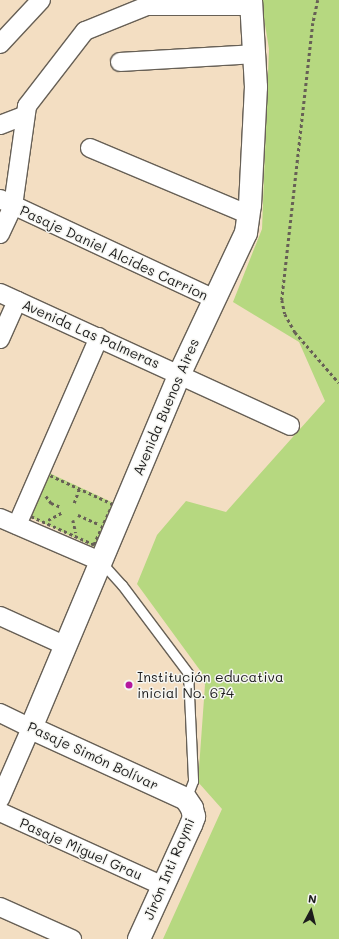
<!DOCTYPE html>
<html>
<head>
<meta charset="utf-8">
<style>
	body { margin:0 }
	#map { position:relative; width:339px; height:939px; overflow:hidden; background:#f3dec2; font-family:Mali,sans-serif }
	div>[style] { position:absolute }
	.green>* { inset:0; background:#b6d880; transform-origin:0 0 }
	.path>* { height:2.5px; margin-top:-1.25px; transform-origin:0; background:repeating-linear-gradient(90deg,#676056 0 3px,transparent 0 6px) }
	.roads { filter:drop-shadow(1px 0 #676056) drop-shadow(-1px 0 #676056) drop-shadow(0 1px #676056) drop-shadow(0 -1px #676056) }
	.service>* { height:9px; margin:-4.5px; padding:0 4.5px; transform-origin:4.5px; border-radius:4.5px; background:#fff }
	.minor>* { height:18px; margin:-9px; padding:0 9px; transform-origin:9px; border-radius:9px; background:#fff }
	.tertiary>* { height:22px; margin:-11px; padding:0 11px; transform-origin:11px; border-radius:11px; background:#fff }
	.dots>* { width:11px; height:11px; translate:-50% -50%; box-sizing:border-box; border:2px solid #f6f6f2; border-radius:50% }
	span { translate:-50% -50%; white-space:nowrap; text-align:center; line-height:1.15; -webkit-text-stroke:3px #f6f6f2; paint-order:stroke }
	.street-label { font-size:14px; color:#1c1c1c }
	.poi-label { font-size:14px; color:#1c1c1c }
	.left { translate:0 -50%; text-align:left }
	.north { position:absolute; left:291px; top:891px; width:40px; height:40px; -webkit-text-stroke:3px #f6f6f2; paint-order:stroke; rotate:7deg; font-size:11px; font-weight:700; line-height:16px; text-align:center; color:#1c1c1c }
	.north::after { content:''; display:block; margin:auto; width:14px; height:18px; background:#1c1c1c; clip-path:polygon(50% 0,100% 100%,50% 72%,0 100%) }
</style>
</head>
<body>
<div id="map">
	<div class="green">
		<i style="clip-path:polygon(261px 0,339px 0,339px 939px,163px 939px,222px 809px,198px 782px,205px 685px,202px 673px,137px 584px,157px 535px,186px 501px,226px 512px,325px 401px,299px 342px,233px 302px,262px 229px,269px 49px)"></i>
		<i style="left:45px;top:471px;width:77px;height:48px;rotate:25deg"></i>
	</div>
	<div class="path">
		<i style="left:318px;top:0;width:24px;rotate:102deg"></i>
		<i style="left:313px;top:23px;width:279px;rotate:96.4deg"></i>
		<i style="left:282px;top:300px;width:14px;rotate:78deg"></i>
		<i style="left:285px;top:314px;width:21px;rotate:61deg"></i>
		<i style="left:295px;top:332px;width:67px;rotate:49.2deg"></i>
		<i style="left:45px;top:473px;width:75px;rotate:24.5deg"></i>
		<i style="left:113px;top:504px;width:45px;rotate:114.9deg"></i>
		<i style="left:94px;top:545px;width:73px;rotate:-155.9deg"></i>
		<i style="left:27px;top:515px;width:46px;rotate:-66.8deg"></i>
		<i style="left:46px;top:496px;width:9px;rotate:54deg"></i>
		<i style="left:51px;top:503px;width:11px;rotate:22deg"></i>
		<i style="left:74px;top:503px;width:15px;rotate:-70deg"></i>
		<i style="left:78px;top:515px;width:22px;rotate:24deg"></i>
		<i style="left:48px;top:520px;width:15px;rotate:-28deg"></i>
		<i style="left:73px;top:520px;width:13px;rotate:77deg"></i>
	</div>
	<div class="roads">
		<div class="service">
			<i style="left:102px;top:563px;width:30px;rotate:48deg"></i>
			<i style="left:122px;top:585px;width:110px;rotate:53.1deg"></i>
			<i style="left:188px;top:673px;width:108px;rotate:87.3deg"></i>
			<i style="left:193px;top:781px;width:19px;rotate:111deg"></i>
		</div>
		<div class="minor">
			<i style="left:0;top:44px;width:60px;rotate:-47deg"></i>
			<i style="left:120px;top:62px;width:136px;rotate:-3.4deg"></i>
			<i style="left:0;top:125px;width:26px;rotate:-21deg"></i>
			<i style="left:90px;top:148px;width:173px;rotate:22.8deg"></i>
			<i style="left:0;top:199px;width:236px;rotate:25deg"></i>
			<i style="left:0;top:234px;width:31px;rotate:-65deg"></i>
			<i style="left:13px;top:206px;width:101px;rotate:-82deg"></i>
			<i style="left:27px;top:106px;width:95px;rotate:-52.3deg"></i>
			<i style="left:85px;top:31px;width:67px;rotate:-22deg"></i>
			<i style="left:147px;top:6px;width:104px"></i>
			<i style="left:0;top:293px;width:319px;rotate:24.6deg"></i>
			<i style="left:0;top:339px;width:42px;rotate:-65.9deg"></i>
			<i style="left:0;top:518px;width:109px;rotate:23.3deg"></i>
			<i style="left:17px;top:525px;width:205px;rotate:-66.4deg"></i>
			<i style="left:0;top:616px;width:72px;rotate:24.4deg"></i>
			<i style="left:0;top:713px;width:34px;rotate:26deg"></i>
			<i style="left:31px;top:728px;width:77px;rotate:113.6deg"></i>
			<i style="left:0;top:812px;width:179px;rotate:24.4deg"></i>
			<i style="left:0;top:907px;width:79px;rotate:24deg"></i>
		</div>
		<div class="tertiary">
			<i style="left:139px;top:939px;width:125px;rotate:-65.5deg"></i>
			<i style="left:191px;top:825px;width:9px;rotate:-69deg"></i>
			<i style="left:194px;top:817px;width:9px;rotate:-103deg"></i>
			<i style="left:192px;top:808px;width:11px;rotate:-124deg"></i>
			<i style="left:186px;top:799px;width:170px;rotate:-155.4deg"></i>
			<i style="left:31px;top:728px;width:385px;rotate:-67.2deg"></i>
			<i style="left:180px;top:373px;width:155px;rotate:-64.8deg"></i>
			<i style="left:246px;top:233px;width:28px;rotate:-82deg"></i>
			<i style="left:250px;top:205px;width:118px;rotate:-87.1deg"></i>
			<i style="left:256px;top:87px;width:87px;rotate:-93.3deg"></i>
		</div>
	</div>
	<div class="dots">
		<i style="left:129px;top:685px;background:#b5179e"></i>
	</div>
	<div class="street-label">
		<span style="left:114px;top:253px;rotate:25deg">Pasaje Daniel Alcides Carrion</span>
		<span style="left:91px;top:334px;rotate:24deg">Avenida Las Palmeras</span>
		<span style="left:166px;top:407px;rotate:-67deg">Avenida Buenos Aires</span>
		<span style="left:93px;top:756px;rotate:25deg">Pasaje Simón Bolívar</span>
		<span style="left:81px;top:849px;rotate:24deg">Pasaje Miguel Grau</span>
		<span style="left:169px;top:869px;rotate:-67deg">Jirón Inti Raymi</span>
	</div>
	<div class="poi-label">
		<span class="left" style="left:137px;top:685px">Institución educativa<br>inicial No. 674</span>
	</div>
	<div class="north">N</div>
</div>
</body>
</html>
